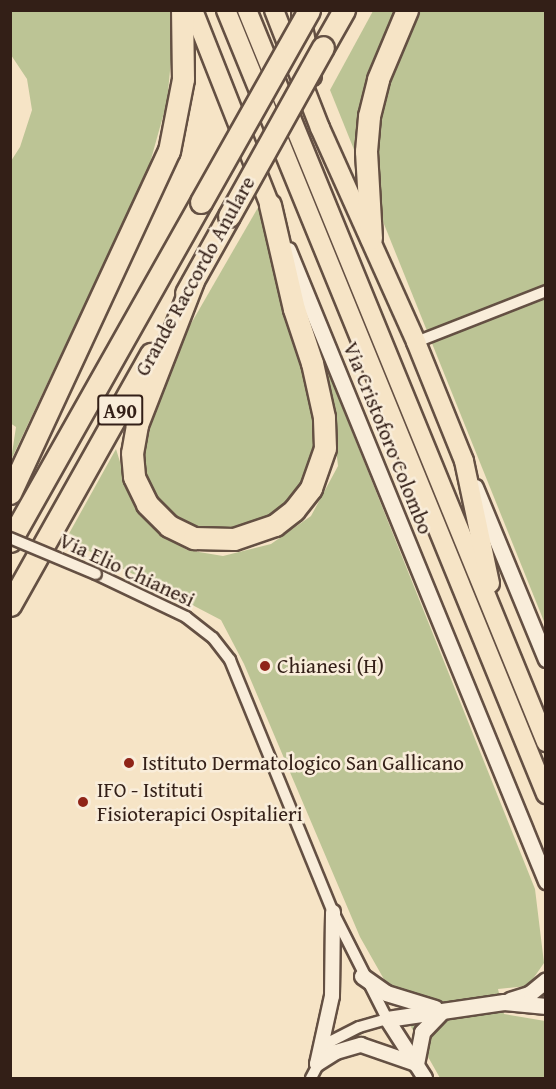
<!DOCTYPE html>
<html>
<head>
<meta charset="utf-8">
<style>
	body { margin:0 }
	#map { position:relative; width:556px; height:1089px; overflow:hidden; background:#f6e4c6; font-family:"Gentium Book Plus",serif }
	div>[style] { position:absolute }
	.green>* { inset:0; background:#bcc495 }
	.roads { filter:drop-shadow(2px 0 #645043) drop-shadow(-2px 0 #645043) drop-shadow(0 2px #645043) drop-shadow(0 -2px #645043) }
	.minor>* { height:10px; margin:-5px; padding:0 5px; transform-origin:5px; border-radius:5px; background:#f9edda }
	.tertiary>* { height:14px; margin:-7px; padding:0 7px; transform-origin:7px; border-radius:7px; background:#f9edda }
	.secondary>* { height:15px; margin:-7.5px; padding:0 7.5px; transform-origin:7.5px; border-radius:7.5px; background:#f9edda }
	.primary>* { height:18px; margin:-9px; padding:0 9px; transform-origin:9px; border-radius:9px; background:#f6e4c6 }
	.trunk>* { height:18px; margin:-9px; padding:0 9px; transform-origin:9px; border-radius:9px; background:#f6e4c6 }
	.motorway>* { height:21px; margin:-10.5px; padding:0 10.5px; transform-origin:10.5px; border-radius:10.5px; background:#f6e4c6 }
	.bridges { filter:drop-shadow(2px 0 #645043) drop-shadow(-2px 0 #645043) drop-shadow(0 2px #645043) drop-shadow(0 -2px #645043) }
	.minor-bridge>* { height:10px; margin:-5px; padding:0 5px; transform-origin:5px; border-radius:5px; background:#f9edda }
	.motorway-bridge>* { height:21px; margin:-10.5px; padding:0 10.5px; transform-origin:10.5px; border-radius:10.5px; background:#f6e4c6 }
	.dots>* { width:16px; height:16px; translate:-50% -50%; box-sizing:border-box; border:3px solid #f9edda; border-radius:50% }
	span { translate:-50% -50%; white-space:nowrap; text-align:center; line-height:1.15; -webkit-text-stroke:5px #f9edda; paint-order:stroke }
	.shield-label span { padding:2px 4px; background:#f9edda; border:2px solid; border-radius:4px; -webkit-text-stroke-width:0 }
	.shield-label { font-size:20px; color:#331f17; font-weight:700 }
	.street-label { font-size:21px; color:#331f17 }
	.poi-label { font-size:21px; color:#331f17 }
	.left { translate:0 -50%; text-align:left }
	.frame { position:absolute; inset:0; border:12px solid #331f17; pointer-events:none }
</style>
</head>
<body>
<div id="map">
	<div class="green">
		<i style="clip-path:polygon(11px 11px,171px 11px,174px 29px,167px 102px,148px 170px,11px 460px,16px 427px,10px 423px,11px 161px,20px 147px,32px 110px,27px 79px,11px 55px)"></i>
		<i style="clip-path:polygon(373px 11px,545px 11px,545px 624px,330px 90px)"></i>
		<i style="clip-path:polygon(260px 204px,315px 419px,314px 456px,305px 487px,288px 508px,244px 531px,193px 528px,165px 514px,143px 479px,140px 434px,166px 367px)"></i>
		<i style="clip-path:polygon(327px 369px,535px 889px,544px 963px,528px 986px,498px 989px,504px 1014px,545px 1021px,545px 1078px,440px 1078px,360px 937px,244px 664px,221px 620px,66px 539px,116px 449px,128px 488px,153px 528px,187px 550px,223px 556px,271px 544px,311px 516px,338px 466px)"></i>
	</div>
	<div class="roads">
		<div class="minor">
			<i style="left:416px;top:342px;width:140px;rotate:-21.4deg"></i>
			<i style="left:96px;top:574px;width:100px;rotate:25.5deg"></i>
			<i style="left:186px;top:617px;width:34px;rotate:38deg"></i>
			<i style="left:213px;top:638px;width:28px;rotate:52deg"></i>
			<i style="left:230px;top:660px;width:272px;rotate:67.8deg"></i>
			<i style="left:333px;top:912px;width:120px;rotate:63.2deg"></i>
			<i style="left:387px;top:1019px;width:29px;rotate:164deg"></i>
			<i style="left:359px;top:1027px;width:33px;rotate:153deg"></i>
			<i style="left:330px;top:1042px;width:41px;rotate:117.8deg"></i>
		</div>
		<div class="tertiary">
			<i style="left:387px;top:1019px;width:70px;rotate:57.2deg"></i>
			<i style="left:317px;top:1064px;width:70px;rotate:-77.6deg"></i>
			<i style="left:332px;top:996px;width:84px;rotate:-89.3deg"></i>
			<i style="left:317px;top:1064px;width:22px;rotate:-32deg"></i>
			<i style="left:336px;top:1052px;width:26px;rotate:-16deg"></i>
			<i style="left:361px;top:1045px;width:58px;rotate:19.1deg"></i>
		</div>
		<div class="secondary">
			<i style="left:288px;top:250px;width:682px;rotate:67.76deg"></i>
			<i style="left:475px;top:487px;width:186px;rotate:67.6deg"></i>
			<i style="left:362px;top:976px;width:29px;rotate:35deg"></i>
			<i style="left:386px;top:993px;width:51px;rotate:17deg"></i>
			<i style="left:510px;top:1000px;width:20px;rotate:-18deg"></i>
			<i style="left:529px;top:994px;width:22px;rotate:-39deg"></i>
			<i style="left:387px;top:1019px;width:118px;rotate:-8.3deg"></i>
			<i style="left:504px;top:1002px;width:42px;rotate:5.4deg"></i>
			<i style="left:416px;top:1064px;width:33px;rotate:-79deg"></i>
			<i style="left:422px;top:1032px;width:28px;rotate:-46deg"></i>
		</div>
		<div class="primary">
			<i style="left:193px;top:10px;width:210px;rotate:68.5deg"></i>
			<i style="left:274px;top:10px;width:127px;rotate:68.7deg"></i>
			<i style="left:320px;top:128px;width:235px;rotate:65.8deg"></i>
			<i style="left:416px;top:342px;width:128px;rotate:68deg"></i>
			<i style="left:301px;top:15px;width:62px;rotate:79.8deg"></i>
		</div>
		<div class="trunk">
			<i style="left:226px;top:10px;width:847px;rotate:67.8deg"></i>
			<i style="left:247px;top:10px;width:791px;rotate:67.78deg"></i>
			<i style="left:464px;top:461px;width:125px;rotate:78deg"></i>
		</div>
		<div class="motorway">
			<i style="left:323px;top:47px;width:43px;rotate:-60.4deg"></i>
			<i style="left:371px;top:238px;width:87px;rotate:-93.3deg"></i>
			<i style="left:366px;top:151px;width:35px;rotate:-85deg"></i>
			<i style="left:369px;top:116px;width:38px;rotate:-76deg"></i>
			<i style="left:378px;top:79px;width:75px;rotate:-67.2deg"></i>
			<i style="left:193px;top:281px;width:155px;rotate:111.3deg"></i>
			<i style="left:137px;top:425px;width:28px;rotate:100deg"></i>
			<i style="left:132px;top:453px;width:24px;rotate:85deg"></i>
			<i style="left:134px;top:477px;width:30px;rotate:64deg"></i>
			<i style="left:147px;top:504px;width:31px;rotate:45deg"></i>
			<i style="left:169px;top:526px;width:28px;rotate:26deg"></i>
			<i style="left:194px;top:538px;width:40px;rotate:1.4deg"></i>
			<i style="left:234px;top:539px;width:43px;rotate:-18.9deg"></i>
			<i style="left:275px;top:525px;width:24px;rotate:-38deg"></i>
			<i style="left:294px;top:510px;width:28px;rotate:-52deg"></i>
			<i style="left:311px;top:488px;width:42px;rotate:-70.7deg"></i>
			<i style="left:325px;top:448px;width:31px;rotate:-92deg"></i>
			<i style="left:324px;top:417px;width:55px;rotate:-102.5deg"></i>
			<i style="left:312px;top:363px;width:57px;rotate:-108.4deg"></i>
			<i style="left:294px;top:309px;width:107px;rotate:-103deg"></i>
			<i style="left:186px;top:293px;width:88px;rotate:-60.8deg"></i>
			<i style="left:10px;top:493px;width:377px;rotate:-65.1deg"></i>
			<i style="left:169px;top:151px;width:73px;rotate:-79deg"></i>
			<i style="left:183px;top:79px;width:69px;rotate:-90.8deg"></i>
			<i style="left:10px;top:541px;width:389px;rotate:-60.6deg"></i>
			<i style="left:10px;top:605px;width:288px;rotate:-60.7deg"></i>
		</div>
	</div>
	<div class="bridges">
		<div class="minor-bridge">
			<i style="left:10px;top:538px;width:93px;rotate:22.7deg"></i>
		</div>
		<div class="motorway-bridge">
			<i style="left:201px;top:202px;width:220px;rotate:-60.6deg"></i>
			<i style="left:229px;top:216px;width:193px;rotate:-60.9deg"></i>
		</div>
	</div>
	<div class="dots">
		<i style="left:265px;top:666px;background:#8f2418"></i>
		<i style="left:129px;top:763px;background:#8f2418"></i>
		<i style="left:83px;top:802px;background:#8f2418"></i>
	</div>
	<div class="shield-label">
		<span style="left:120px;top:410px">A90</span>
	</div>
	<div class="street-label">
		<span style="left:195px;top:276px;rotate:-61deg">Grande Raccordo Anulare</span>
		<span style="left:388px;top:438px;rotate:68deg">Via Cristoforo Colombo</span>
		<span style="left:127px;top:570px;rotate:25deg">Via Elio Chianesi</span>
	</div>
	<div class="poi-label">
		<span class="left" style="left:277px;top:666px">Chianesi (H)</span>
		<span class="left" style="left:142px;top:763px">Istituto Dermatologico San Gallicano</span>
		<span class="left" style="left:97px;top:802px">IFO - Istituti<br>Fisioterapici Ospitalieri</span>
	</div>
	<div class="frame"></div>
</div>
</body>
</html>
